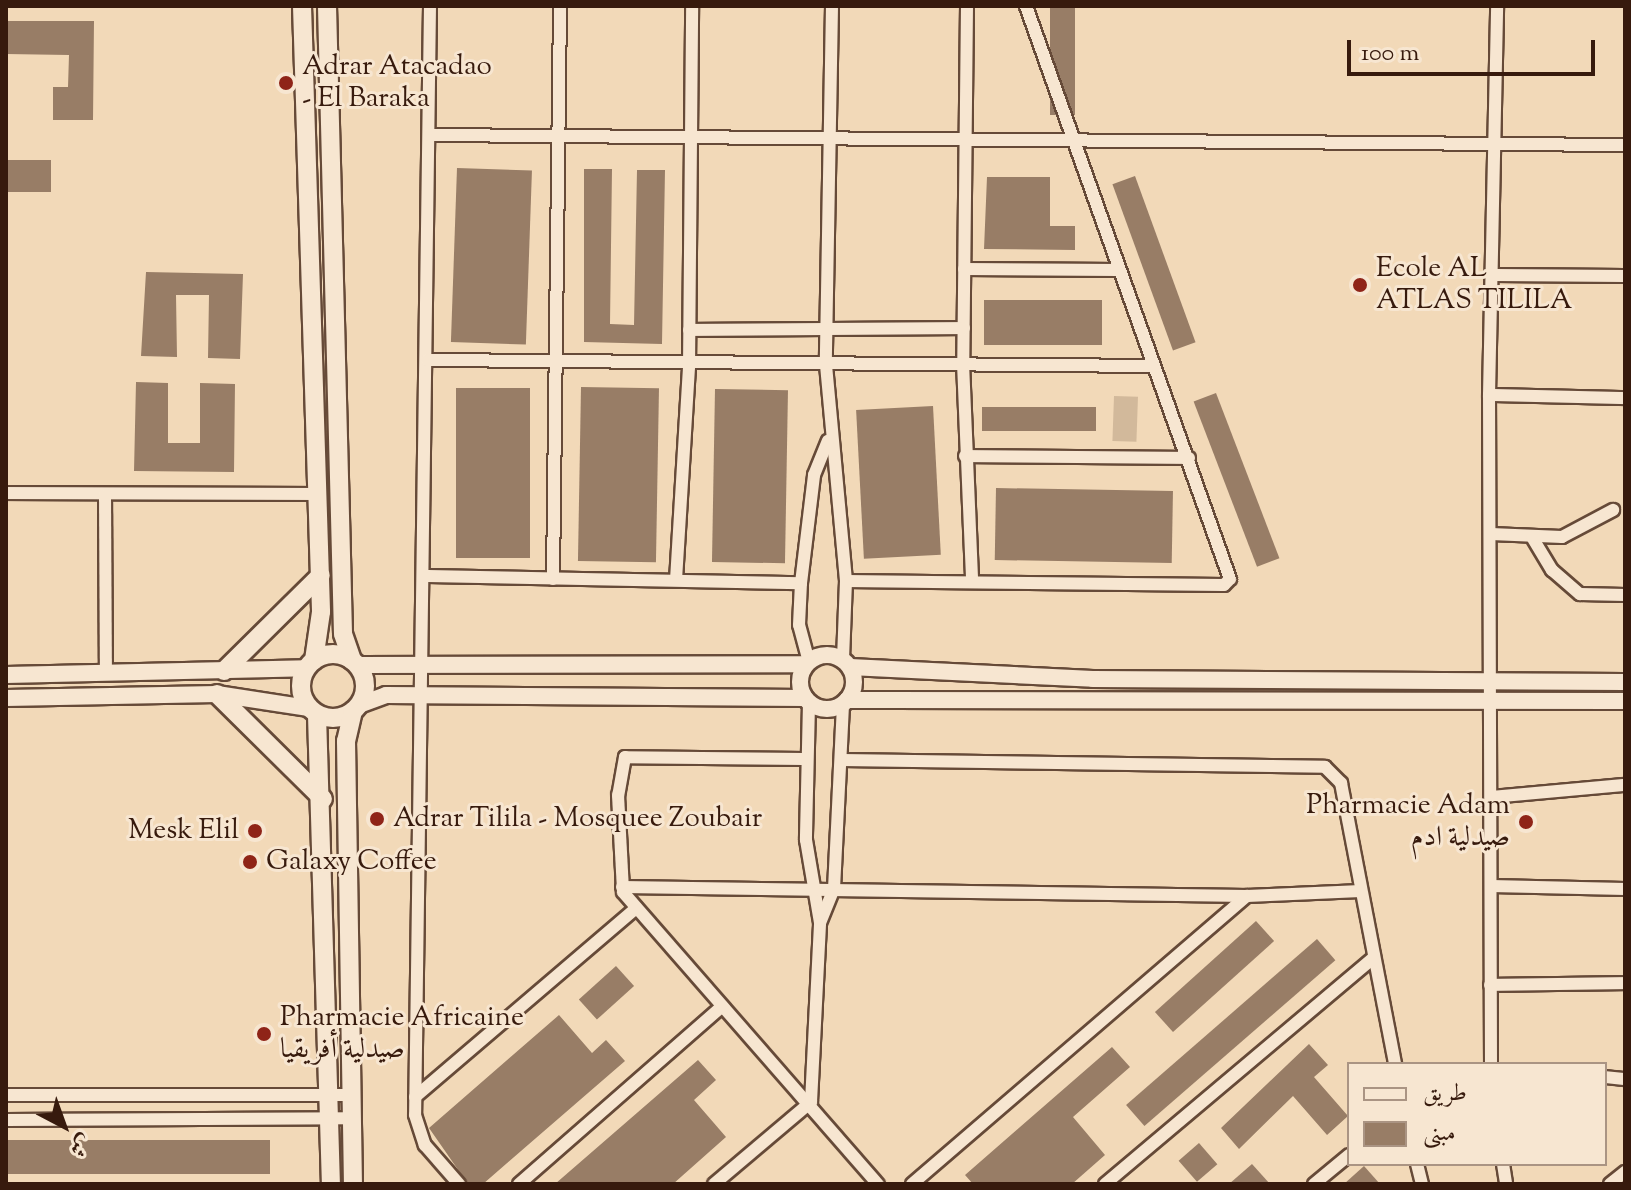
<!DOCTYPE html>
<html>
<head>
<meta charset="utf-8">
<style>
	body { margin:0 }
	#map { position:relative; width:1631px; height:1190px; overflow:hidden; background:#f2d9b8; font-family:"Sorts Mill Goudy",Amiri,serif }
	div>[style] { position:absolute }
	.green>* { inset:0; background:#d2b99b; transform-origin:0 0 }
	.building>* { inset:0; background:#987d66; transform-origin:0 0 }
	.roads { filter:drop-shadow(2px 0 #664a38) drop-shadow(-2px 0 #664a38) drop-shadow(0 2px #664a38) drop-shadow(0 -2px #664a38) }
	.minor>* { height:12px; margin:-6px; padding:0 6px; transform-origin:6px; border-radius:6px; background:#f7e6d1 }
	.tertiary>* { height:16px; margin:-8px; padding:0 8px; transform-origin:8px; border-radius:8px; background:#f7e6d1 }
	.tertiary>.ring { margin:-8px; padding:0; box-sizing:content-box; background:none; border:16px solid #f7e6d1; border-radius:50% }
	.secondary>* { height:18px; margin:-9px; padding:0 9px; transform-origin:9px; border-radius:9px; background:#f7e6d1 }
	.secondary>.ring { margin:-9px; padding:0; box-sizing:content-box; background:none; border:18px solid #f7e6d1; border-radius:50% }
	.dots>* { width:22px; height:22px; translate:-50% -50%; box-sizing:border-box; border:4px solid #f7e6d1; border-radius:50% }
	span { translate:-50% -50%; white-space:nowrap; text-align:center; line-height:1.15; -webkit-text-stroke:6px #f7e6d1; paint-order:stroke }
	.poi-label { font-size:28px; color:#371a0d }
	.left { translate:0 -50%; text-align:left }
	.right { translate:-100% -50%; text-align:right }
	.frame { position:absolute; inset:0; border:8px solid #371a0d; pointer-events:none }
	.legend { position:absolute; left:1347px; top:1062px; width:260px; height:104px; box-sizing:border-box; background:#f7e6d1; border:2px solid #aa9483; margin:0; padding:10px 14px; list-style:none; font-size:24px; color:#371a0d }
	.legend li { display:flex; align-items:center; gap:16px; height:40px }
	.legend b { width:40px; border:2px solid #aa9483 }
	.north { position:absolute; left:24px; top:1086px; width:80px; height:80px; -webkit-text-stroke:6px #f7e6d1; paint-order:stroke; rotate:139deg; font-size:22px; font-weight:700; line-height:32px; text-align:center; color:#371a0d }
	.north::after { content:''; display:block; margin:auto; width:28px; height:36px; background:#371a0d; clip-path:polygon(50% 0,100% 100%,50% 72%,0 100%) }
	.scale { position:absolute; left:1347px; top:40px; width:248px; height:36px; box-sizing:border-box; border:4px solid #371a0d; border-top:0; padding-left:10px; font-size:24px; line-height:28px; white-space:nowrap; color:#371a0d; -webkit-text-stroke:6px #f7e6d1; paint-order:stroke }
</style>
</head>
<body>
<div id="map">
	<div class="green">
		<i style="left:1114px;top:396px;width:24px;height:45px;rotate:2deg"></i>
	</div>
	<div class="building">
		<i style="left:1050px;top:6px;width:25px;height:109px"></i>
		<i style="clip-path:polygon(6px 21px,94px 21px,93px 120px,53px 120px,53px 87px,68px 87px,69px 55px,6px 54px)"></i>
		<i style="left:6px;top:160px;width:45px;height:32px"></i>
		<i style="left:457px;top:168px;width:75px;height:174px;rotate:2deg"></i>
		<i style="clip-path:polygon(584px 169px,612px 169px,610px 324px,634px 325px,637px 170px,665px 170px,662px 344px,584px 342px)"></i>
		<i style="left:1135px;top:176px;width:177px;height:24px;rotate:70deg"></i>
		<i style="clip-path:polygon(987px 177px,1050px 177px,1050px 226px,1075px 226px,1075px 250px,984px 249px)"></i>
		<i style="clip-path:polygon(146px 272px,243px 274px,240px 359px,208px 358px,209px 295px,176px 295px,177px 357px,141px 356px)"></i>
		<i style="left:984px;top:300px;width:118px;height:45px"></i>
		<i style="clip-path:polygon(136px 382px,168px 383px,168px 443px,200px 443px,200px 383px,235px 384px,234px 472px,134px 471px)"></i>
		<i style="left:581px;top:387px;width:78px;height:174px;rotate:1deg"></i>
		<i style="left:456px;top:388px;width:74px;height:170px"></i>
		<i style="left:715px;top:389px;width:73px;height:173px;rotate:1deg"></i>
		<i style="left:1216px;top:393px;width:177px;height:24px;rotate:69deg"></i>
		<i style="left:933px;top:406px;width:149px;height:77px;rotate:87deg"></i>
		<i style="left:982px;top:407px;width:114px;height:24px"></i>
		<i style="left:996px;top:488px;width:177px;height:72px;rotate:1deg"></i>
		<i style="left:1256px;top:921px;width:27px;height:136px;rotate:48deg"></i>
		<i style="left:1317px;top:939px;width:28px;height:253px;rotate:49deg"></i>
		<i style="left:616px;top:966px;width:27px;height:50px;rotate:48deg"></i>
		<i style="clip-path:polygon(559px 1015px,592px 1053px,606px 1040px,625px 1061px,483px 1184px,468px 1184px,429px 1128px)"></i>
		<i style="clip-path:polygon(1309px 1044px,1328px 1065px,1314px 1077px,1348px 1116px,1327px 1135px,1293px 1096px,1239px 1149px,1221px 1128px)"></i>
		<i style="clip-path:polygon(1112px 1047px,1130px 1067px,1073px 1117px,1105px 1155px,1072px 1184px,973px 1184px,965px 1175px)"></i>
		<i style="clip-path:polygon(698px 1060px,716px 1080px,694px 1100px,726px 1137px,673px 1184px,555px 1184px)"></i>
		<i style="left:6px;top:1140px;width:264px;height:34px"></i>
		<i style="left:1199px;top:1143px;width:28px;height:27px;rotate:49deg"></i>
		<i style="clip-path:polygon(1252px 1164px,1270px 1184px,1229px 1184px)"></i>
		<i style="clip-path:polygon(1364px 1166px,1380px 1184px,1344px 1184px)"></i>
	</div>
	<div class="roads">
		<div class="minor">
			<i style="left:430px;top:6px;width:1109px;rotate:90.77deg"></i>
			<i style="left:415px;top:1115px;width:32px;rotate:72deg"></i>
			<i style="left:425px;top:1145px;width:52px;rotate:48.9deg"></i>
			<i style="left:832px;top:6px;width:359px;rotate:91deg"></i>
			<i style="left:826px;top:365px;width:217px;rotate:84.7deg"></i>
			<i style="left:846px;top:581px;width:78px;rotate:92.2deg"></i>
			<i style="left:967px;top:6px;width:357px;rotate:90.6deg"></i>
			<i style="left:963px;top:363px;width:219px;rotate:87.6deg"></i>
			<i style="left:429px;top:135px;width:1196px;rotate:0.48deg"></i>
			<i style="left:964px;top:269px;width:154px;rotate:0.4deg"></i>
			<i style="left:1495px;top:275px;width:130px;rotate:0.4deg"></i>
			<i style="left:689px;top:330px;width:275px;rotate:-0.4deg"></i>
			<i style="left:427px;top:360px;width:727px;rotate:0.47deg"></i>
			<i style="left:1489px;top:395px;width:136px;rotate:1.3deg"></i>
			<i style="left:965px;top:456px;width:224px;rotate:0.5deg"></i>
			<i style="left:6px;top:493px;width:308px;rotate:0.2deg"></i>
			<i style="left:105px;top:495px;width:178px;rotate:89.7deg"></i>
			<i style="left:1491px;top:534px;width:71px;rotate:2.4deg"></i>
			<i style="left:1562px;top:537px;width:58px;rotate:-27.9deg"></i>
			<i style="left:1532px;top:537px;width:39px;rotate:59deg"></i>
			<i style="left:1552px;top:570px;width:37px;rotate:41deg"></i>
			<i style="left:1580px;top:594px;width:45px;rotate:1.3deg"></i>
			<i style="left:428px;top:576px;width:373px;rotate:1.1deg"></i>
			<i style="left:553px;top:579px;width:573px;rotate:-89.3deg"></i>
			<i style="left:676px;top:580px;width:213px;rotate:-86.5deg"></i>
			<i style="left:689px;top:367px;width:361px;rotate:-89.5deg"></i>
			<i style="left:846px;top:581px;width:378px;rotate:0.6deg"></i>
			<i style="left:1224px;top:585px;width:8px;rotate:-45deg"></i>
			<i style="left:1230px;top:579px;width:608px;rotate:-109.6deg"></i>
			<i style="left:809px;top:662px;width:38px;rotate:-105deg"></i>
			<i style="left:799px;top:625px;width:42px;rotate:-87.3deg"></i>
			<i style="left:801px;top:583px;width:109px;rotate:-83.1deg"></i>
			<i style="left:814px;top:475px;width:37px;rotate:-68deg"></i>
			<i style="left:809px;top:703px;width:137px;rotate:91.3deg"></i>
			<i style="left:806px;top:840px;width:84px;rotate:80.4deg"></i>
			<i style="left:804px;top:759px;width:179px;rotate:-179.4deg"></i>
			<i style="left:625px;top:757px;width:39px;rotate:100deg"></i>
			<i style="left:618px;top:795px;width:97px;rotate:87deg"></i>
			<i style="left:623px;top:892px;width:388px;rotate:48.9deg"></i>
			<i style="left:842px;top:760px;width:483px;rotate:0.8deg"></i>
			<i style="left:1325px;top:767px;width:23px;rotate:45deg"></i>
			<i style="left:1341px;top:783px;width:286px;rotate:79.1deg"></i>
			<i style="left:1492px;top:797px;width:134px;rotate:-5.2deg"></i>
			<i style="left:1491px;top:886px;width:134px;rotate:1.3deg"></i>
			<i style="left:622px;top:887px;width:625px;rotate:0.83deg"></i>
			<i style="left:1247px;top:896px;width:114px;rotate:-2.5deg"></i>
			<i style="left:1490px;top:985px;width:135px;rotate:-0.8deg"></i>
			<i style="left:1491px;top:1064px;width:669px;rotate:-90.17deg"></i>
			<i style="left:1489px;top:395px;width:389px;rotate:-88.8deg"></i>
			<i style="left:1605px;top:1077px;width:20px;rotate:6deg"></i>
			<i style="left:6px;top:1095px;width:345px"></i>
			<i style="left:415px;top:1097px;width:291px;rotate:-40.5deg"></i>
			<i style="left:6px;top:1120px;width:344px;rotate:-0.3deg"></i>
			<i style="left:1417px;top:1164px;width:21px;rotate:76deg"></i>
			<i style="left:1503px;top:1164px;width:20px;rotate:81deg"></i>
			<i style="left:519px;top:1184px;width:270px;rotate:-41.2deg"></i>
			<i style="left:714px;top:1184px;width:127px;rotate:-40.2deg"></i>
			<i style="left:811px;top:1102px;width:179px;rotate:-87.1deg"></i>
			<i style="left:820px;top:923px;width:37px;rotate:-68deg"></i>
			<i style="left:834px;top:889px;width:185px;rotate:-87.2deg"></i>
			<i style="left:912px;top:1184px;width:442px;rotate:-40.7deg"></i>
			<i style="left:1105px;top:1184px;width:349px;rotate:-40.1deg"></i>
			<i style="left:1314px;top:1184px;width:45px;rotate:-39.6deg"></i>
			<i style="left:1610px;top:1184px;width:19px;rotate:-39deg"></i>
		</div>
		<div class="tertiary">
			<i class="ring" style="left:800px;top:655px;width:38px;height:38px"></i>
			<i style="left:357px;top:665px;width:449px;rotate:-0.1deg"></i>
			<i style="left:850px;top:667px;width:243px;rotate:2.8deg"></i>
			<i style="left:1093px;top:679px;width:532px;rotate:0.32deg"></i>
			<i style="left:6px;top:675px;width:300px;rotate:-1.3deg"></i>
			<i style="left:6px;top:698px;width:211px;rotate:-1.1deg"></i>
			<i style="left:217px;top:694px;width:93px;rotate:8.7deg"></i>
			<i style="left:847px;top:700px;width:778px;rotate:0.07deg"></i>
			<i style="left:359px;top:705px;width:29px;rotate:-20deg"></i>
			<i style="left:386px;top:695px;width:419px;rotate:0.4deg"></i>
		</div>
		<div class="secondary">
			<i style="left:302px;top:6px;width:606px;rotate:88.2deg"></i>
			<i style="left:321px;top:612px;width:49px;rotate:98.3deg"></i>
			<i style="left:327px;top:6px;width:628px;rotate:88.54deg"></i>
			<i style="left:343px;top:634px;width:28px;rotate:71deg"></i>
			<i class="ring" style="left:301px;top:654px;width:46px;height:46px"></i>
			<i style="left:224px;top:671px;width:136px;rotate:-44.7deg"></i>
			<i style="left:217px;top:694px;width:149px;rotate:44.7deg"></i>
			<i style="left:353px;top:711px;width:31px;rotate:103deg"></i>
			<i style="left:346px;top:741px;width:443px;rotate:89.1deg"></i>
			<i style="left:317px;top:715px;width:469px;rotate:88.3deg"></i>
		</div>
	</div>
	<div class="dots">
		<i style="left:286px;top:83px;background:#8f2418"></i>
		<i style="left:1360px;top:285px;background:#8f2418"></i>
		<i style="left:377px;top:819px;background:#8f2418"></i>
		<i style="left:1526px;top:822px;background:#8f2418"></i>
		<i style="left:255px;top:831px;background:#8f2418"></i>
		<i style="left:250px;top:862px;background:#8f2418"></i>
		<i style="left:264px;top:1034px;background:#8f2418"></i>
	</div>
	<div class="poi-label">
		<span class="left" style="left:302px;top:83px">Adrar Atacadao<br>- El Baraka</span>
		<span class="left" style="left:1376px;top:285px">Ecole AL<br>ATLAS TILILA</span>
		<span class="right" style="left:1510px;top:822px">Pharmacie Adam<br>صيدلية ادم</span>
		<span class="left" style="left:393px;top:819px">Adrar Tilila - Mosquee Zoubair</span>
		<span class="right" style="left:239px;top:831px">Mesk Elil</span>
		<span class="left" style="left:266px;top:862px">Galaxy Coffee</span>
		<span class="left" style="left:280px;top:1034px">Pharmacie Africaine<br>صيدلية أفريقيا</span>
	</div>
	<div class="frame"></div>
	<ul class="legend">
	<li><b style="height:10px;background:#f7e6d1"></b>طريق</li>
	<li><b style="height:22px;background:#987d66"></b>مبنى</li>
	</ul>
	<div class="north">ش</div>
	<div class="scale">100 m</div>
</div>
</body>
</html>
